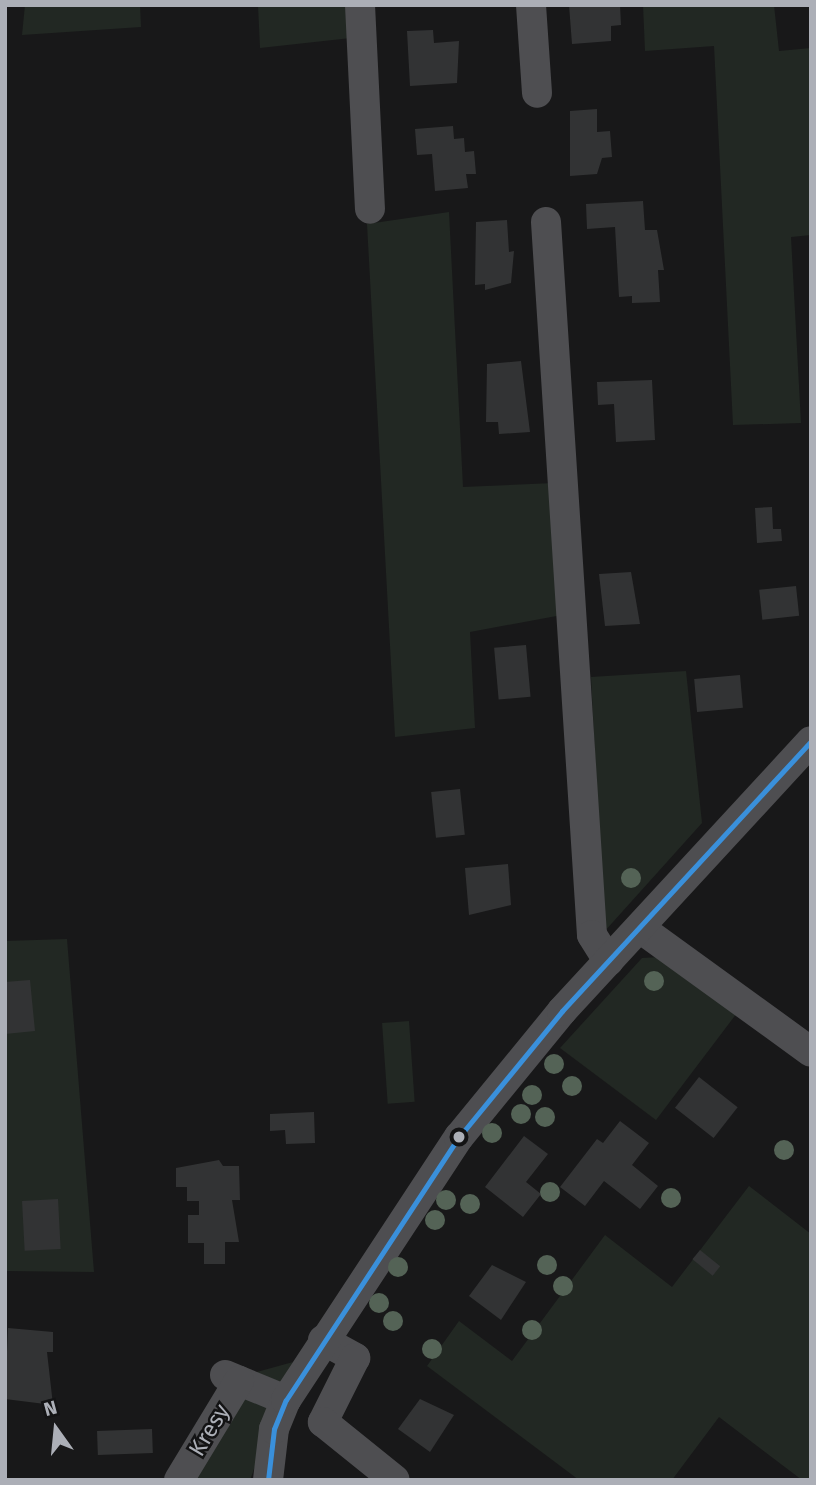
<!DOCTYPE html>
<html>
<head>
<meta charset="utf-8">
<style>
	body { margin:0 }
	#map { position:relative; width:816px; height:1485px; overflow:hidden; background:#181819; font-family:"Fira Sans",sans-serif }
	div>[style] { position:absolute }
	.green>* { inset:0; background:#222823; transform-origin:0 0 }
	.building>* { inset:0; background:#323334; transform-origin:0 0 }
	.minor>* { height:30px; margin:-15px; padding:0 15px; transform-origin:15px; border-radius:15px; background:#4e4e51 }
	.bus-1>* { height:5px; margin:-2.5px; padding:0 2.5px; transform-origin:2.5px; border-radius:2.5px; background:#3a90db }
	.trees>* { width:20px; height:20px; margin:-10px; border-radius:50%; background:#546356 }
	.dots>* { width:19px; height:19px; translate:-50% -50%; box-sizing:border-box; border:4px solid #131314; border-radius:50% }
	span { translate:-50% -50%; white-space:nowrap; text-align:center; line-height:1.15; -webkit-text-stroke:5px #131314; paint-order:stroke }
	.street-label { font-size:23px; color:#acafb7 }
	.frame { position:absolute; inset:0; border:7px solid #acafb7; pointer-events:none }
	.north { position:absolute; left:21px; top:1394px; width:70px; height:70px; -webkit-text-stroke:5px #131314; paint-order:stroke; rotate:345deg; font-size:19px; font-weight:700; line-height:28px; text-align:center; color:#acafb7 }
	.north::after { content:''; display:block; margin:auto; width:24px; height:32px; background:#acafb7; clip-path:polygon(50% 0,100% 100%,50% 72%,0 100%) }
</style>
</head>
<body>
<div id="map">
	<div class="green">
		<i style="clip-path:polygon(25px 5px,140px 5px,141px 27px,22px 35px)"></i>
		<i style="clip-path:polygon(258px 5px,350px 5px,351px 38px,260px 48px)"></i>
		<i style="clip-path:polygon(643px 5px,774px 5px,779px 51px,811px 48px,811px 235px,791px 237px,801px 423px,733px 425px,714px 46px,645px 51px)"></i>
		<i style="clip-path:polygon(449px 212px,463px 487px,554px 483px,562px 615px,470px 632px,475px 728px,395px 737px,367px 224px)"></i>
		<i style="clip-path:polygon(686px 671px,702px 823px,604px 932px,591px 677px)"></i>
		<i style="clip-path:polygon(67px 939px,94px 1272px,5px 1271px,5px 941px)"></i>
		<i style="clip-path:polygon(662px 957px,737px 1013px,656px 1120px,560px 1048px,642px 958px)"></i>
		<i style="left:409px;top:1021px;width:81px;height:27px;rotate:86deg"></i>
		<i style="clip-path:polygon(749px 1186px,811px 1234px,811px 1480px,802px 1480px,719px 1417px,672px 1480px,579px 1480px,427px 1366px,459px 1321px,512px 1361px,605px 1235px,672px 1287px)"></i>
		<i style="clip-path:polygon(293px 1362px,250px 1480px,190px 1480px,253px 1373px)"></i>
	</div>
	<div class="building">
		<i style="clip-path:polygon(569px 5px,620px 5px,621px 25px,611px 26px,611px 41px,572px 44px)"></i>
		<i style="clip-path:polygon(433px 30px,434px 43px,459px 41px,457px 83px,410px 86px,407px 31px)"></i>
		<i style="clip-path:polygon(597px 109px,597px 132px,610px 131px,612px 157px,602px 158px,597px 174px,570px 176px,570px 111px)"></i>
		<i style="clip-path:polygon(453px 126px,454px 139px,464px 138px,465px 152px,474px 151px,476px 174px,466px 174px,468px 188px,435px 191px,432px 154px,417px 155px,415px 129px)"></i>
		<i style="clip-path:polygon(643px 201px,645px 230px,657px 230px,664px 270px,658px 270px,660px 302px,632px 303px,632px 296px,619px 297px,615px 227px,587px 229px,586px 204px)"></i>
		<i style="clip-path:polygon(507px 220px,509px 252px,514px 251px,511px 283px,485px 290px,485px 284px,475px 285px,476px 222px)"></i>
		<i style="clip-path:polygon(521px 361px,530px 432px,499px 434px,498px 422px,486px 422px,487px 364px)"></i>
		<i style="clip-path:polygon(652px 380px,655px 440px,616px 442px,614px 404px,598px 405px,597px 382px)"></i>
		<i style="clip-path:polygon(772px 507px,773px 529px,781px 529px,782px 541px,757px 543px,755px 508px)"></i>
		<i style="clip-path:polygon(631px 572px,640px 624px,605px 626px,599px 574px)"></i>
		<i style="left:796px;top:586px;width:30px;height:37px;rotate:84deg"></i>
		<i style="left:526px;top:645px;width:52px;height:32px;rotate:85deg"></i>
		<i style="left:740px;top:675px;width:33px;height:46px;rotate:85deg"></i>
		<i style="left:460px;top:789px;width:46px;height:29px;rotate:84deg"></i>
		<i style="clip-path:polygon(508px 864px,511px 905px,469px 915px,465px 868px)"></i>
		<i style="clip-path:polygon(30px 980px,35px 1031px,5px 1034px,5px 982px)"></i>
		<i style="left:699px;top:1077px;width:49px;height:39px;rotate:38deg"></i>
		<i style="clip-path:polygon(314px 1112px,315px 1143px,286px 1144px,285px 1130px,270px 1131px,270px 1114px)"></i>
		<i style="clip-path:polygon(620px 1121px,649px 1143px,632px 1165px,658px 1186px,640px 1209px,604px 1181px,585px 1206px,560px 1187px,597px 1139px,603px 1143px)"></i>
		<i style="clip-path:polygon(524px 1136px,548px 1154px,526px 1182px,541px 1194px,523px 1217px,485px 1187px)"></i>
		<i style="clip-path:polygon(219px 1160px,223px 1166px,239px 1166px,240px 1200px,232px 1200px,239px 1242px,225px 1242px,225px 1264px,204px 1264px,204px 1243px,188px 1243px,188px 1215px,199px 1215px,199px 1201px,187px 1201px,187px 1187px,176px 1187px,176px 1168px)"></i>
		<i style="left:58px;top:1199px;width:50px;height:36px;rotate:87deg"></i>
		<i style="left:700px;top:1250px;width:26px;height:12px;rotate:39deg"></i>
		<i style="clip-path:polygon(492px 1265px,526px 1282px,501px 1320px,469px 1296px)"></i>
		<i style="clip-path:polygon(8px 1328px,53px 1332px,53px 1352px,47px 1352px,53px 1405px,5px 1399px)"></i>
		<i style="clip-path:polygon(420px 1399px,454px 1415px,430px 1452px,398px 1429px)"></i>
		<i style="left:152px;top:1429px;width:24px;height:55px;rotate:88deg"></i>
	</div>
	<div class="minor">
		<i style="left:360px;top:5px;width:204px;rotate:87.2deg"></i>
		<i style="left:531px;top:5px;width:88px;rotate:86.1deg"></i>
		<i style="left:546px;top:222px;width:714px;rotate:86.31deg"></i>
		<i style="left:592px;top:935px;width:31px;rotate:58deg"></i>
		<i style="left:640px;top:928px;width:211px;rotate:35.9deg"></i>
		<i style="left:323px;top:1340px;width:37px;rotate:29deg"></i>
		<i style="left:355px;top:1358px;width:72px;rotate:116.6deg"></i>
		<i style="left:323px;top:1422px;width:92px;rotate:38.9deg"></i>
		<i style="left:225px;top:1375px;width:66px;rotate:22.3deg"></i>
		<i style="left:179px;top:1480px;width:116px;rotate:-58.8deg"></i>
		<i style="left:268px;top:1480px;width:51px;rotate:-83.3deg"></i>
		<i style="left:274px;top:1429px;width:31px;rotate:-68deg"></i>
		<i style="left:286px;top:1400px;width:315px;rotate:-56.7deg"></i>
		<i style="left:459px;top:1137px;width:163px;rotate:-50.7deg"></i>
		<i style="left:562px;top:1011px;width:367px;rotate:-47.3deg"></i>
	</div>
	<div class="bus-1">
		<i style="left:268px;top:1480px;width:51px;rotate:-83.3deg"></i>
		<i style="left:274px;top:1429px;width:31px;rotate:-68deg"></i>
		<i style="left:286px;top:1400px;width:315px;rotate:-56.7deg"></i>
		<i style="left:459px;top:1137px;width:163px;rotate:-50.7deg"></i>
		<i style="left:562px;top:1011px;width:367px;rotate:-47.3deg"></i>
	</div>
	<div class="trees">
		<i style="left:631px;top:878px"></i>
		<i style="left:654px;top:981px"></i>
		<i style="left:554px;top:1064px"></i>
		<i style="left:572px;top:1086px"></i>
		<i style="left:532px;top:1095px"></i>
		<i style="left:521px;top:1114px"></i>
		<i style="left:545px;top:1117px"></i>
		<i style="left:492px;top:1133px"></i>
		<i style="left:784px;top:1150px"></i>
		<i style="left:550px;top:1192px"></i>
		<i style="left:671px;top:1198px"></i>
		<i style="left:446px;top:1200px"></i>
		<i style="left:470px;top:1204px"></i>
		<i style="left:435px;top:1220px"></i>
		<i style="left:547px;top:1265px"></i>
		<i style="left:398px;top:1267px"></i>
		<i style="left:563px;top:1286px"></i>
		<i style="left:379px;top:1303px"></i>
		<i style="left:393px;top:1321px"></i>
		<i style="left:532px;top:1330px"></i>
		<i style="left:432px;top:1349px"></i>
	</div>
	<div class="dots">
		<i style="left:459px;top:1137px;background:#acafb7"></i>
	</div>
	<div class="street-label">
		<span style="left:209px;top:1430px;rotate:-59deg">Kresy</span>
	</div>
	<div class="frame"></div>
	<div class="north">N</div>
</div>
</body>
</html>
